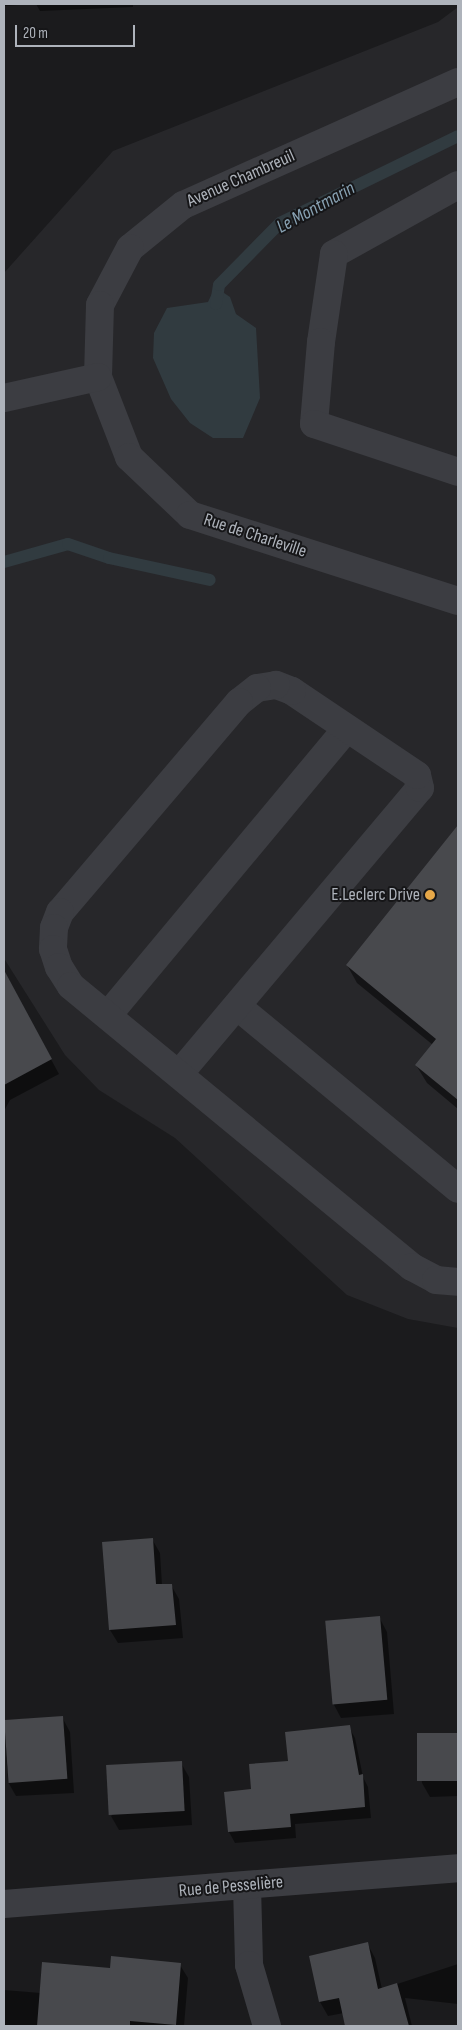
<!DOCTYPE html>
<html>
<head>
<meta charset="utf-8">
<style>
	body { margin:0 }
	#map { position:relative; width:462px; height:2030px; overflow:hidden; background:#1b1b1d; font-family:"Sofia Sans Condensed",sans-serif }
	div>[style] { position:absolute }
	.built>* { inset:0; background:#27272a }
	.water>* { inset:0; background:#313b40 }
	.shadow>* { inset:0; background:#0007 }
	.stream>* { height:12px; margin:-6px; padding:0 6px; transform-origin:6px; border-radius:6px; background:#313b40 }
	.building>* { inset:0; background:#48494d; transform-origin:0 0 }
	.minor>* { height:28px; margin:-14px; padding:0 14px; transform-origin:14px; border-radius:14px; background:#3c3d42 }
	.dots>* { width:14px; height:14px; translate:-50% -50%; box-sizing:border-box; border:2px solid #161618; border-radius:50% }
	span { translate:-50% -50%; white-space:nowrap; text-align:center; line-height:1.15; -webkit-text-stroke:4px #161618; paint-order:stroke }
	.street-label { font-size:18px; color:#aeb3bb }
	.poi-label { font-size:18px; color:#aeb3bb }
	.right { translate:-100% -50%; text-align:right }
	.water-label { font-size:19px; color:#88a2b3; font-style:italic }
	.frame { position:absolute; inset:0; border:5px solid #aeb3bb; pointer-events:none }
	.scale { position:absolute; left:15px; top:25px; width:120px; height:22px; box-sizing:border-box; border:2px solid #aeb3bb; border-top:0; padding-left:6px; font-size:15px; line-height:18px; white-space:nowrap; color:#aeb3bb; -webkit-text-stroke:4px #161618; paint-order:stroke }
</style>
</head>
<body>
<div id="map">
	<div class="built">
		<i style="clip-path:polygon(458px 7px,458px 1328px,408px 1319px,347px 1295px,175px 1138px,99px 1090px,65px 1055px,5px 960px,4px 273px,113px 151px,438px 22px)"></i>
	</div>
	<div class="water">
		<i style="clip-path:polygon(215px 287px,230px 297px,236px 314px,256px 328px,260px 398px,243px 438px,213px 438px,190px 423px,171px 399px,153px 358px,154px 333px,167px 308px,208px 302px)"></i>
	</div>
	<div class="shadow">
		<i style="clip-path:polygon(4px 4px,133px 4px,133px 7px,40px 11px,36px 4px,4px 6px)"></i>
		<i style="clip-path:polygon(458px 827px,458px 1109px,427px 1083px,416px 1065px,433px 1045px,357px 983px,347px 965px)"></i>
		<i style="clip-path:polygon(22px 1006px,59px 1074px,10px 1100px,4px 1111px,4px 1016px)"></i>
		<i style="clip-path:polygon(152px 1539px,160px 1553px,162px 1585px,171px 1585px,179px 1599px,183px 1638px,118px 1643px,110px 1630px)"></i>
		<i style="clip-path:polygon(379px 1617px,387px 1632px,394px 1714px,341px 1718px,333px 1703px)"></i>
		<i style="clip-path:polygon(62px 1717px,70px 1732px,74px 1793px,16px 1796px,8px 1782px,4px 1720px)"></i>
		<i style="clip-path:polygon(349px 1727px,355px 1738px,363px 1777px,368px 1787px,371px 1818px,295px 1824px,296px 1838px,235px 1843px,229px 1832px,289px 1762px)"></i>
		<i style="clip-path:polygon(458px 1734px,458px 1796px,430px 1797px,422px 1783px,418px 1737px)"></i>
		<i style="clip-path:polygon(181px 1763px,189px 1777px,192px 1825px,119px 1830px,111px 1816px)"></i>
		<i style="clip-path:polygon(367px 1943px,375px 1958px,382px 1989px,458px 1964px,458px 2004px,405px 1998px,412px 2026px,347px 2026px,344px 2013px,328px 2016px,320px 2002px,310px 1957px)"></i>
		<i style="clip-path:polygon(180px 1965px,188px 1978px,184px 2026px,4px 2026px,4px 1990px,41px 1993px,111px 1970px)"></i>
	</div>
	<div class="stream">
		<i style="left:216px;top:304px;width:19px;rotate:-81deg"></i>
		<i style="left:219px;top:285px;width:87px;rotate:-45.5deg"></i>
		<i style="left:280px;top:223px;width:198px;rotate:-26deg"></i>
		<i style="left:4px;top:562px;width:66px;rotate:-15.7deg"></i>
		<i style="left:68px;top:544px;width:43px;rotate:18.9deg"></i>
		<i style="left:109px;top:558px;width:103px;rotate:12.3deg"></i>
	</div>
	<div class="building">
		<i style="clip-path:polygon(458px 825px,458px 1100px,415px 1065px,436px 1039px,346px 965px)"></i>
		<i style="clip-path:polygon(4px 970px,52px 1059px,4px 1085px)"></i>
		<i style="clip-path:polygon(153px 1538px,156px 1584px,172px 1584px,176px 1625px,109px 1630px,102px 1542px)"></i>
		<i style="left:380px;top:1616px;width:84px;height:55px;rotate:85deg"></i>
		<i style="left:63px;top:1716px;width:63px;height:59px;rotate:86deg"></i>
		<i style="clip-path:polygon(350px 1725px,359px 1775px,363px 1774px,365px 1807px,290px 1814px,291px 1827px,228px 1832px,224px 1792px,251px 1789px,249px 1764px,288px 1761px,285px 1732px)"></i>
		<i style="left:458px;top:1733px;width:48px;height:41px;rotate:90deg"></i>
		<i style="left:182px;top:1761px;width:50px;height:76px;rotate:87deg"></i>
		<i style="clip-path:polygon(368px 1942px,378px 1989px,397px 1983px,409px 2026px,345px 2026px,339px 1998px,319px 2002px,309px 1956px)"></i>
		<i style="clip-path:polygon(111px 1956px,181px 1963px,176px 2025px,130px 2021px,130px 2026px,37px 2026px,42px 1962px,110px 1968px)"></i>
	</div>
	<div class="minor">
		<i style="left:458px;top:82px;width:301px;rotate:155.9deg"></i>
		<i style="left:183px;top:205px;width:68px;rotate:140.9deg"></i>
		<i style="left:130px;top:248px;width:64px;rotate:117.8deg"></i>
		<i style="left:100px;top:305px;width:72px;rotate:91.6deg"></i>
		<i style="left:98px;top:377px;width:86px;rotate:68.8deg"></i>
		<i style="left:129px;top:457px;width:84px;rotate:43.6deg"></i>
		<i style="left:190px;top:515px;width:281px;rotate:17.8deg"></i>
		<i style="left:458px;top:185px;width:142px;rotate:150.9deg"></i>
		<i style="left:334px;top:254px;width:89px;rotate:98.4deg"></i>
		<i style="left:321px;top:342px;width:82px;rotate:94.9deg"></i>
		<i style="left:314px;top:424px;width:152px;rotate:18.4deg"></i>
		<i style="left:4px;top:398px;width:96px;rotate:-12.6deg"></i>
		<i style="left:237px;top:1006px;width:287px;rotate:39.6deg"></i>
		<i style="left:108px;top:1015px;width:373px;rotate:-50.2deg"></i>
		<i style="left:179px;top:1074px;width:374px;rotate:-49.9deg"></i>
		<i style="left:420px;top:788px;width:13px;rotate:-103deg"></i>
		<i style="left:417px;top:775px;width:151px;rotate:-146.1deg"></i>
		<i style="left:292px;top:691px;width:17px;rotate:-159deg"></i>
		<i style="left:276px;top:685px;width:19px;rotate:171deg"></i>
		<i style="left:257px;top:688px;width:23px;rotate:142deg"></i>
		<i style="left:239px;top:702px;width:276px;rotate:130.4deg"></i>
		<i style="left:60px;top:912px;width:17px;rotate:111deg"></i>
		<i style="left:54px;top:928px;width:21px;rotate:93deg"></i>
		<i style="left:53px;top:949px;width:19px;rotate:72deg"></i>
		<i style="left:59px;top:967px;width:22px;rotate:58deg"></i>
		<i style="left:71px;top:986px;width:442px;rotate:39.5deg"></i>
		<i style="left:412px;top:1267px;width:27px;rotate:28deg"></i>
		<i style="left:436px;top:1280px;width:22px;rotate:5deg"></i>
		<i style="left:247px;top:1886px;width:79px;rotate:88.5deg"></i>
		<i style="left:249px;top:1965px;width:64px;rotate:73.6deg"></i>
		<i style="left:4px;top:1904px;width:455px;rotate:-4.5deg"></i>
	</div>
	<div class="dots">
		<i style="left:430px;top:895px;background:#e7a848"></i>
	</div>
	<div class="street-label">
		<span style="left:241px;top:179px;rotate:-24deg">Avenue Chambreuil</span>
		<span style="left:255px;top:536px;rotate:18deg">Rue de Charleville</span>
		<span style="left:231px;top:1887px;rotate:-5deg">Rue de Pesselière</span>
	</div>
	<div class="poi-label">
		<span class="right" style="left:420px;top:895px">E.Leclerc Drive</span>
	</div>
	<div class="water-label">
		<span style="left:316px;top:208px;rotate:-29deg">Le Montmarin</span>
	</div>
	<div class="frame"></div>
	<div class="scale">20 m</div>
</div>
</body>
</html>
